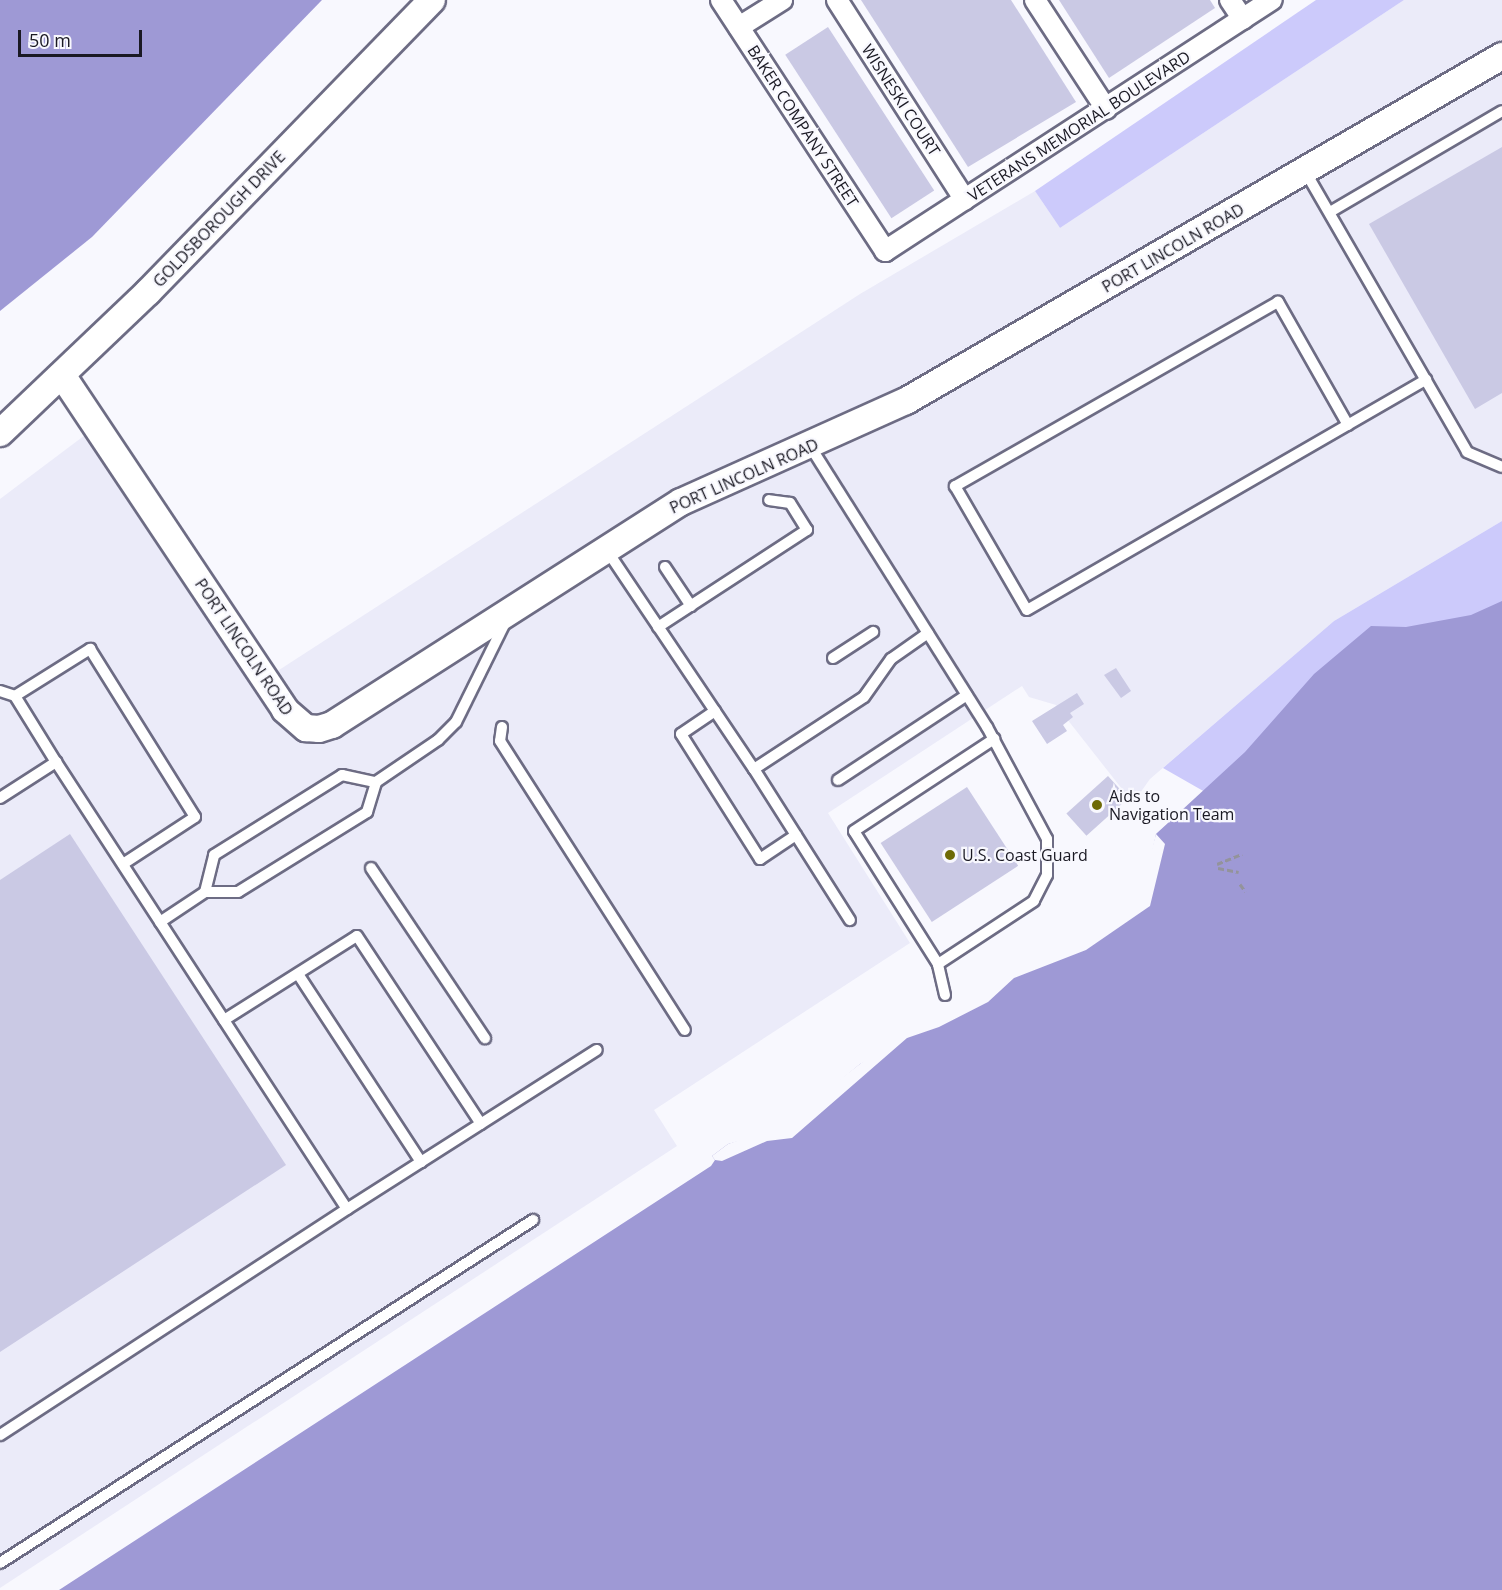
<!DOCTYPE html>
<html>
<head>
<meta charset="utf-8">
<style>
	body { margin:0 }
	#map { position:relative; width:1502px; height:1590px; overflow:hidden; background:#f8f8fe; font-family:"Open Sans",sans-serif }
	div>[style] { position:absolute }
	.built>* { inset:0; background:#ebebf9 }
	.green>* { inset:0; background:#cccafb }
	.water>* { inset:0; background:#9e99d5 }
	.pier>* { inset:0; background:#f8f8fe }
	.building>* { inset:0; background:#cac9e4; transform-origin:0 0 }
	.path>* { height:3px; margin-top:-1.5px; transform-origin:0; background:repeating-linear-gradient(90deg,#93939b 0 6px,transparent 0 9px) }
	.roads { filter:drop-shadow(2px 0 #6d6c84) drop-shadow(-2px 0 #6d6c84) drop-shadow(0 2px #6d6c84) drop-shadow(0 -2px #6d6c84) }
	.service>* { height:10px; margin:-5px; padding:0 5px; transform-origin:5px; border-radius:5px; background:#fff }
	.minor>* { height:20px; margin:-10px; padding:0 10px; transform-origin:10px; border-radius:10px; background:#fff }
	.tertiary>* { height:26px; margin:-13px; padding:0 13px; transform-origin:13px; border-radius:13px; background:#fff }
	.dots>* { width:16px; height:16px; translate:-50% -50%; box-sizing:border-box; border:3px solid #f8f8fe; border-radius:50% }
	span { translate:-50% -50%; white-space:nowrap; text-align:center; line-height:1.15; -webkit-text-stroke:4.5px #f8f8fe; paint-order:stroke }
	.street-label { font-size:16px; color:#1a1923 }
	.poi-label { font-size:16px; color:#1a1923 }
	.left { translate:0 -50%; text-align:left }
	.scale { position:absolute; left:18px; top:30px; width:124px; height:27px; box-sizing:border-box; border:3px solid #1a1923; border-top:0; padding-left:8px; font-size:18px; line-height:21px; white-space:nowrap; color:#1a1923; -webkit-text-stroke:4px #f8f8fe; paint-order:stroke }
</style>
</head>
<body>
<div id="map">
	<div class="built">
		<i style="clip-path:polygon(1404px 0,1502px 0,1502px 521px,1334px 621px,1150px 779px,1133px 803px,1056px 705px,1029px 697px,1022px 686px,828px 813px,910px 943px,654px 1110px,677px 1146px,0 1588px,0 499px,97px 426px,262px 681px,860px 294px,1035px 191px,1060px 228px)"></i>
	</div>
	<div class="green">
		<i style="clip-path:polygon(1316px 0,1404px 0,1060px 228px,1035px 191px)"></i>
		<i style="clip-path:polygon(1502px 521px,1502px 729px,1156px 834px,1205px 792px,1163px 768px,1334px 621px)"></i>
	</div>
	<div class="water">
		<i style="clip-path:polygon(0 0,322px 0,92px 237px,0 311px)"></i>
		<i style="clip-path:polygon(1502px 601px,1502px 1590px,59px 1590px,711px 1166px,715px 1160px,712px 1156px,728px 1144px,781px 1129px,860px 1064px,1066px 948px,1142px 898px,1156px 834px,1245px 752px,1314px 674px,1371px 626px,1406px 627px,1471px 615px)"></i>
	</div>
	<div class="pier">
		<i style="clip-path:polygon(1156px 834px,1165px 844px,1150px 906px,1086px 950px,1014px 978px,988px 1002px,939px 1027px,907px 1038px,792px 1138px,767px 1141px,722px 1161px,715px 1160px,712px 1156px,728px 1144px,780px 1126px,896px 1036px,1065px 946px,1139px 897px)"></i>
	</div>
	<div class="building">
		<i style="clip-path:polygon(861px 0,1011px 0,1076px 102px,968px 167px)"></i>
		<i style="clip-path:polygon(1059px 0,1210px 0,1215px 8px,1109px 78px)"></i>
		<i style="left:828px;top:27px;width:195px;height:51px;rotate:57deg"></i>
		<i style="clip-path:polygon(1502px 147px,1502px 393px,1475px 409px,1369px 224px)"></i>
		<i style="clip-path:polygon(1116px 668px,1131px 691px,1121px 698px,1104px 675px)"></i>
		<i style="clip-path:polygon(1077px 693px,1084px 704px,1070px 713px,1073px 717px,1063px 725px,1067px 731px,1047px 744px,1032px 721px)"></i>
		<i style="left:1108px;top:776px;width:30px;height:56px;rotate:48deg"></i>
		<i style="left:967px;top:787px;width:94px;height:103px;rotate:57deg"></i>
		<i style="clip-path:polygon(70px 834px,286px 1165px,0 1352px,0 880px)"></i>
	</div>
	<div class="path">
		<i style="left:1217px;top:864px;width:27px;rotate:-22deg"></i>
		<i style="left:1218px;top:868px;width:21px;rotate:11deg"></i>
		<i style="left:1240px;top:884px;width:9px;rotate:54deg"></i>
	</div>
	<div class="roads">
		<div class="service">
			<i style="left:1305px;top:171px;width:324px;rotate:60deg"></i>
			<i style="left:1467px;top:452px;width:38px;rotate:23deg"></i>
			<i style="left:1330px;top:212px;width:199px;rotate:-30.4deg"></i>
			<i style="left:1348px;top:425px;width:142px;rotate:-119.6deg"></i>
			<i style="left:1278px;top:302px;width:372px;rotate:150.3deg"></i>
			<i style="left:955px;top:486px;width:143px;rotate:59.9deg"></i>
			<i style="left:1027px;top:610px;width:461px;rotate:-30deg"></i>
			<i style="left:810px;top:446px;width:332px;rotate:57.8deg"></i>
			<i style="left:987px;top:727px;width:127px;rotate:61.8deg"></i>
			<i style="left:1047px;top:839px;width:36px;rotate:90deg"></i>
			<i style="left:1047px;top:875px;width:29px;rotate:117deg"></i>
			<i style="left:1034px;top:901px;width:115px;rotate:146.7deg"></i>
			<i style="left:606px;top:549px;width:265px;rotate:56.1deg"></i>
			<i style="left:754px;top:769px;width:131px;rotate:-33.2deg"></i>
			<i style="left:864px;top:697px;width:47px;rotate:-54.6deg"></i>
			<i style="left:891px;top:659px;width:45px;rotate:-35.1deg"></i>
			<i style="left:665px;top:567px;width:47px;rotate:56.3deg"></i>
			<i style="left:658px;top:627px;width:178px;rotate:-33.1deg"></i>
			<i style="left:807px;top:530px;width:32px;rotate:-122deg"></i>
			<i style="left:790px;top:503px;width:21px;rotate:-172deg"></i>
			<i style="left:833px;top:658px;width:48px;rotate:-33deg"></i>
			<i style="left:0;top:691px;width:16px;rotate:18deg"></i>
			<i style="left:15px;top:696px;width:78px;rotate:58.2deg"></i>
			<i style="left:15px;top:696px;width:89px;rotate:-32.1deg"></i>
			<i style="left:90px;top:649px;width:198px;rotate:58deg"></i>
			<i style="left:195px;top:817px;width:86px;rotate:146.9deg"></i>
			<i style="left:715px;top:711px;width:41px;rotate:145.9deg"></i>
			<i style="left:681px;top:734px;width:148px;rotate:57.7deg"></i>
			<i style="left:760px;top:859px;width:43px;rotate:-33.7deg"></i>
			<i style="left:502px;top:727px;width:14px;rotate:98deg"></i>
			<i style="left:500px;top:741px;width:343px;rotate:57.4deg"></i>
			<i style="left:754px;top:769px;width:179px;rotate:57.6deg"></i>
			<i style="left:838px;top:780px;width:154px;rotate:-33.4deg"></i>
			<i style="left:0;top:798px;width:67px;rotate:-32.7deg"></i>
			<i style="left:56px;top:762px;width:533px;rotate:56.94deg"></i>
			<i style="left:347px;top:1209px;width:414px;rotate:146.9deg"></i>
			<i style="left:371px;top:868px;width:205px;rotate:56.2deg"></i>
			<i style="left:205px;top:892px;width:38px;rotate:-76deg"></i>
			<i style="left:214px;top:855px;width:151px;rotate:-32deg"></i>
			<i style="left:342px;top:775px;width:35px;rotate:12deg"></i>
			<i style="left:160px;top:922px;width:54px;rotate:-33.7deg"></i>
			<i style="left:205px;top:892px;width:33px"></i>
			<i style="left:238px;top:892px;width:152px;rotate:-31.8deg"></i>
			<i style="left:367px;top:812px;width:31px;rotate:-73deg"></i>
			<i style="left:376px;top:782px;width:75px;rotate:-34.1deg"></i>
			<i style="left:438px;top:740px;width:25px;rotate:-45deg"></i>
			<i style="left:456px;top:722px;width:110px;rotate:-63.7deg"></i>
			<i style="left:298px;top:974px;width:225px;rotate:56.8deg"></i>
			<i style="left:945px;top:995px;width:32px;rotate:-103deg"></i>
			<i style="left:938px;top:964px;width:157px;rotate:-122.3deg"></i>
			<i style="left:854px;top:831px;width:168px;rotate:-33.3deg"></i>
			<i style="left:224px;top:1020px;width:157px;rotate:-32.3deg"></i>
			<i style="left:357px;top:936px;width:225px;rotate:56.6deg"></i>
			<i style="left:347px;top:1209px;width:296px;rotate:-32.5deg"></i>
			<i style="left:0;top:1563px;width:634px;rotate:-32.76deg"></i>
		</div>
		<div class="minor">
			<i style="left:721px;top:0;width:300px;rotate:56.8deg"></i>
			<i style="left:885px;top:251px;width:461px;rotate:-33deg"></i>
			<i style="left:837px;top:0;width:237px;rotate:57.4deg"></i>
			<i style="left:1035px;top:0;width:130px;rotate:56.9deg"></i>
			<i style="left:1230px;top:0;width:23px;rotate:56deg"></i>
			<i style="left:739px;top:27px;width:51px;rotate:-32.1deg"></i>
		</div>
		<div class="tertiary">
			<i style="left:62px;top:375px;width:402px;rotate:56.3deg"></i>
			<i style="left:285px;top:710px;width:28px;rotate:41deg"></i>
			<i style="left:306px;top:728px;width:13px;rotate:4deg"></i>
			<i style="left:319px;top:729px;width:14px;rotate:-17deg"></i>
			<i style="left:332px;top:725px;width:414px;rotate:-32.6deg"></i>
			<i style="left:681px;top:502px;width:247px;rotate:-24.2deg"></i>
			<i style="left:906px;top:401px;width:689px;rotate:-30.06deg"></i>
			<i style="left:0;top:433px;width:204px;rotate:-43.6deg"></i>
			<i style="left:148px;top:292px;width:407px;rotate:-45.8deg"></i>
		</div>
	</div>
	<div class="dots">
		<i style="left:1097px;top:805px;background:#6e6a06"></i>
		<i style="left:950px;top:855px;background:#6e6a06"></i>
	</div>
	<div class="street-label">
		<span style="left:901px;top:100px;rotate:57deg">WISNESKI COURT</span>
		<span style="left:803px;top:126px;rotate:57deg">BAKER COMPANY STREET</span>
		<span style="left:1079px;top:126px;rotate:-33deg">VETERANS MEMORIAL BOULEVARD</span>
		<span style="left:219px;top:219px;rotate:-46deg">GOLDSBOROUGH DRIVE</span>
		<span style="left:1173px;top:248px;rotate:-30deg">PORT LINCOLN ROAD</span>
		<span style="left:744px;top:476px;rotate:-24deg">PORT LINCOLN ROAD</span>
		<span style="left:244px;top:647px;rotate:56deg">PORT LINCOLN ROAD</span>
	</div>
	<div class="poi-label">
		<span class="left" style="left:1109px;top:805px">Aids to<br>Navigation Team</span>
		<span class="left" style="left:962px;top:855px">U.S. Coast Guard</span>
	</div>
	<div class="scale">50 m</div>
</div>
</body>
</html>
